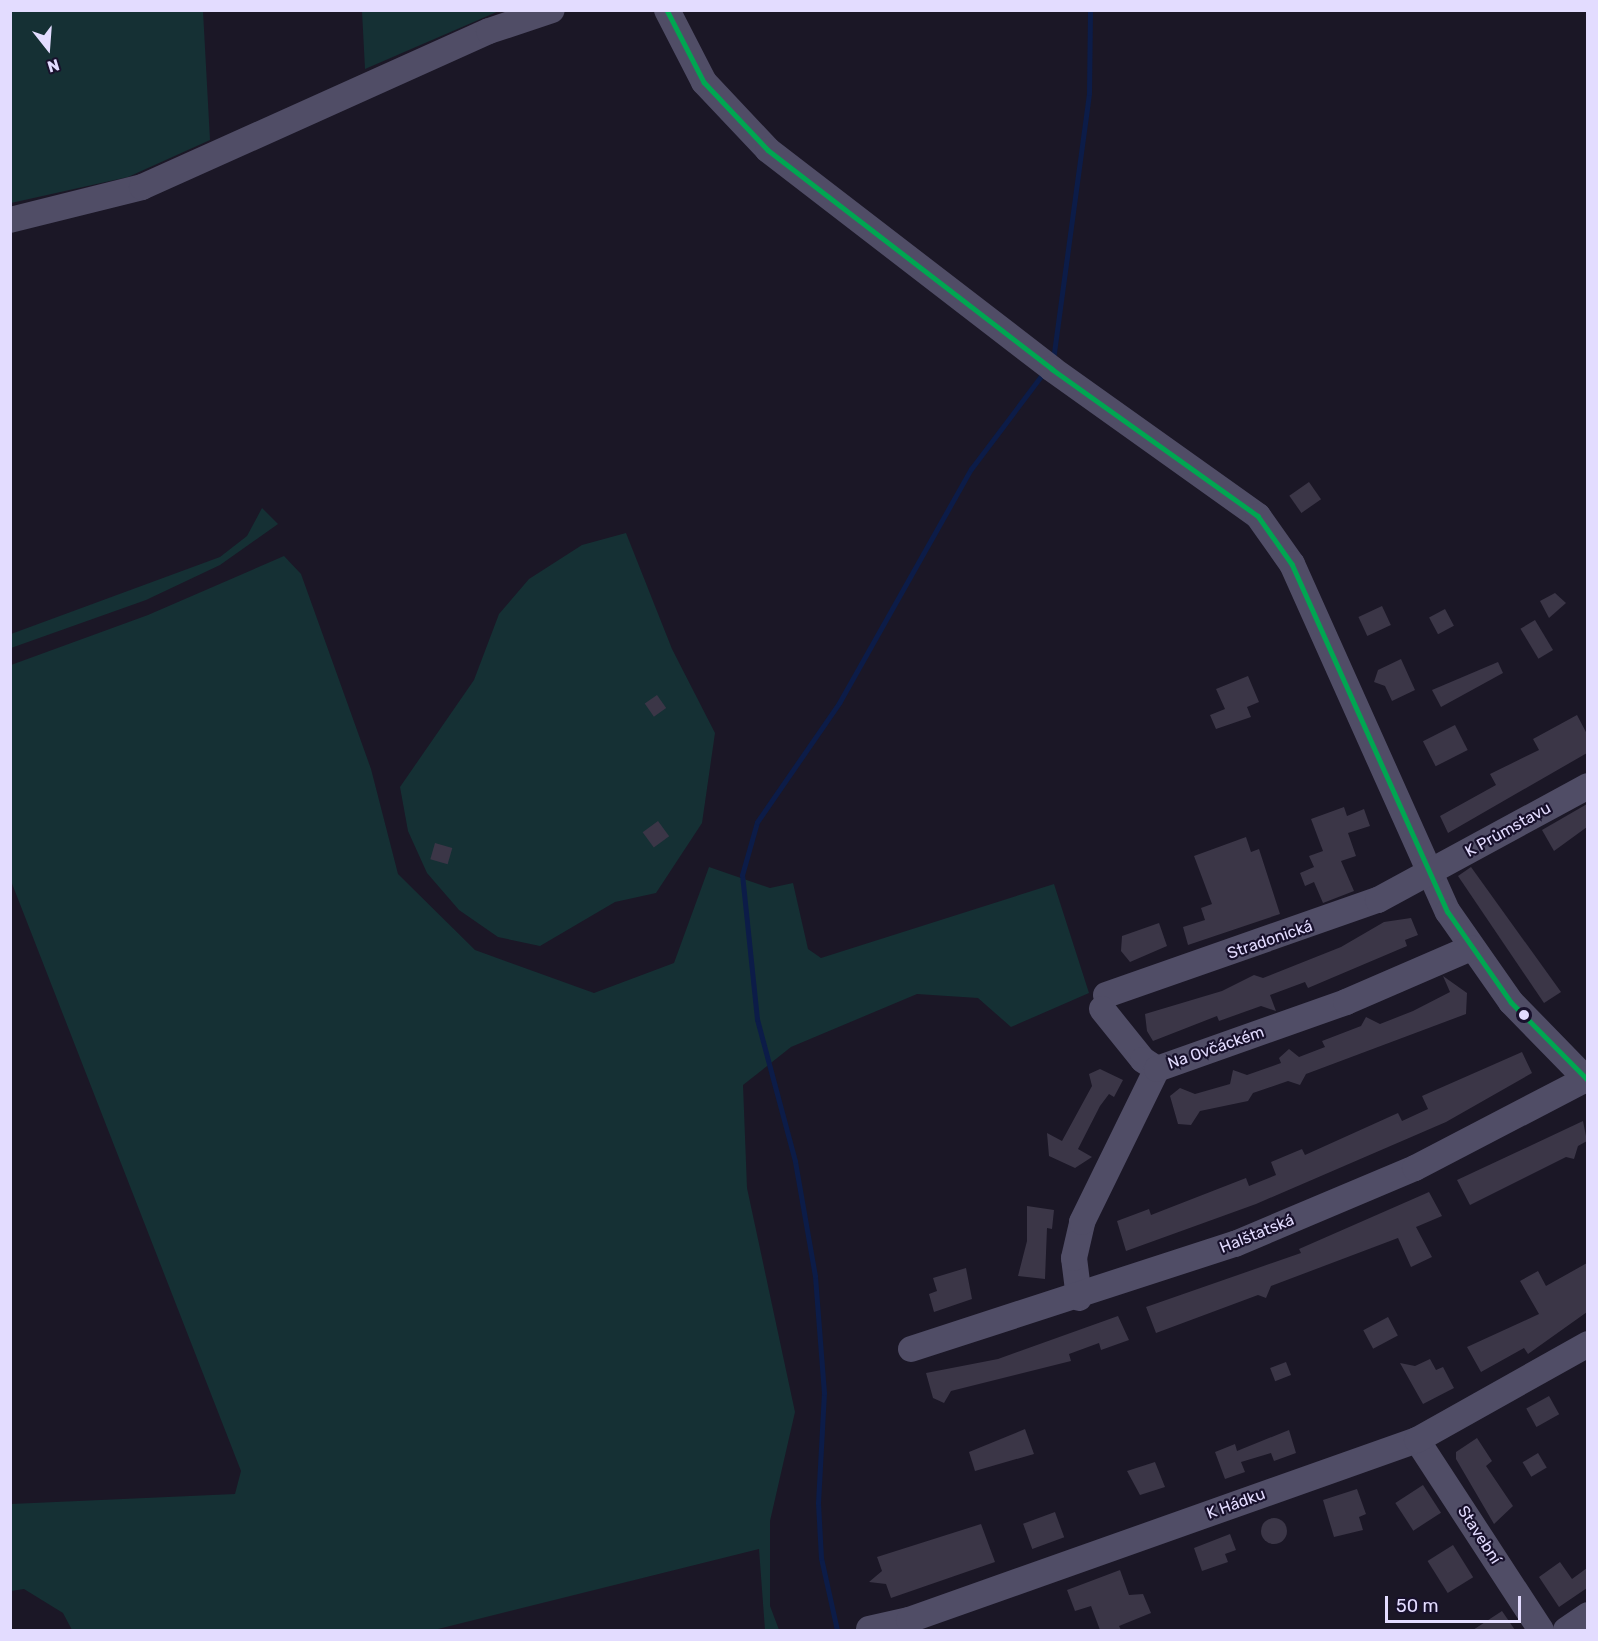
<!DOCTYPE html>
<html>
<head>
<meta charset="utf-8">
<style>
	body { margin:0 }
	#map { position:relative; width:1598px; height:1641px; overflow:hidden; background:#1b1726; font-family:Rubik,sans-serif }
	div>[style] { position:absolute }
	.green>* { inset:0; background:#153034 }
	.stream>* { height:5px; margin:-2.5px; padding:0 2.5px; transform-origin:2.5px; border-radius:2.5px; background:#0c1c48 }
	.building>* { inset:0; background:#3b3647; transform-origin:0 0 }
	.round { border-radius:50% }
	.minor>* { height:26px; margin:-13px; padding:0 13px; transform-origin:13px; border-radius:13px; background:#504d66 }
	.bus-1>* { height:4.5px; margin:-2.25px; padding:0 2.25px; transform-origin:2.25px; border-radius:2.25px; background:#00a651 }
	.dots>* { width:16px; height:16px; translate:-50% -50%; box-sizing:border-box; border:3px solid #18112c; border-radius:50% }
	span { translate:-50% -50%; white-space:nowrap; text-align:center; line-height:1.15; -webkit-text-stroke:4.5px #18112c; paint-order:stroke }
	.street-label { font-size:16px; color:#e3dcff }
	.frame { position:absolute; inset:0; border:12px solid #e3dcff; pointer-events:none }
	.north { position:absolute; left:18px; top:18px; width:60px; height:60px; -webkit-text-stroke:4px #18112c; paint-order:stroke; rotate:163deg; font-size:16px; font-weight:700; line-height:24px; text-align:center; color:#e3dcff }
	.north::after { content:''; display:block; margin:auto; width:21px; height:27px; background:#e3dcff; clip-path:polygon(50% 0,100% 100%,50% 72%,0 100%) }
	.scale { position:absolute; left:1385px; top:1596px; width:136px; height:27px; box-sizing:border-box; border:3px solid #e3dcff; border-top:0; padding-left:8px; font-size:18px; line-height:21px; white-space:nowrap; color:#e3dcff; -webkit-text-stroke:4px #18112c; paint-order:stroke }
</style>
</head>
<body>
<div id="map">
	<div class="green">
		<i style="clip-path:polygon(10px 11px,203px 11px,210px 140px,128px 177px,11px 203px)"></i>
		<i style="clip-path:polygon(362px 11px,362px 10px,499px 11px,365px 69px)"></i>
		<i style="clip-path:polygon(262px 508px,278px 524px,220px 565px,146px 600px,11px 648px,11px 634px,220px 557px,247px 536px)"></i>
		<i style="clip-path:polygon(626px 533px,672px 649px,715px 733px,702px 823px,656px 893px,615px 902px,540px 946px,498px 937px,459px 910px,427px 873px,408px 831px,400px 787px,474px 680px,499px 614px,529px 579px,582px 545px)"></i>
		<i style="clip-path:polygon(284px 556px,301px 574px,371px 769px,398px 874px,475px 950px,594px 993px,674px 963px,709px 867px,770px 888px,793px 883px,808px 949px,821px 958px,1054px 884px,1089px 993px,1011px 1027px,978px 998px,917px 994px,791px 1047px,743px 1085px,747px 1188px,795px 1412px,770px 1521px,770px 1606px,779px 1630px,765px 1630px,759px 1549px,434px 1630px,72px 1630px,63px 1613px,24px 1589px,11px 1591px,11px 1504px,235px 1494px,241px 1471px,11px 881px,11px 665px,148px 615px)"></i>
	</div>
	<div class="stream">
		<i style="left:1053px;top:360px;width:269px;rotate:-82.3deg"></i>
		<i style="left:1089px;top:93px;width:83px;rotate:-89.3deg"></i>
		<i style="left:837px;top:1630px;width:74px;rotate:-102.5deg"></i>
		<i style="left:821px;top:1558px;width:55px;rotate:-93.1deg"></i>
		<i style="left:818px;top:1503px;width:110px;rotate:-86.9deg"></i>
		<i style="left:824px;top:1393px;width:117px;rotate:-94.4deg"></i>
		<i style="left:815px;top:1276px;width:117px;rotate:-99.9deg"></i>
		<i style="left:795px;top:1161px;width:147px;rotate:-105deg"></i>
		<i style="left:757px;top:1019px;width:145px;rotate:-95.9deg"></i>
		<i style="left:742px;top:875px;width:55px;rotate:-74.2deg"></i>
		<i style="left:757px;top:822px;width:145px;rotate:-55.4deg"></i>
		<i style="left:839px;top:703px;width:269px;rotate:-60.6deg"></i>
		<i style="left:971px;top:469px;width:121px;rotate:-53deg"></i>
	</div>
	<div class="building">
		<i style="left:1309px;top:482px;width:21px;height:24px;rotate:55deg"></i>
		<i style="clip-path:polygon(1555px 593px,1566px 603px,1549px 618px,1540px 601px)"></i>
		<i style="left:1382px;top:606px;width:21px;height:26px;rotate:65deg"></i>
		<i style="left:1445px;top:609px;width:19px;height:18px;rotate:62deg"></i>
		<i style="left:1535px;top:620px;width:35px;height:17px;rotate:59deg"></i>
		<i style="clip-path:polygon(1401px 659px,1415px 690px,1392px 701px,1385px 686px,1374px 682px,1378px 670px)"></i>
		<i style="clip-path:polygon(1498px 662px,1503px 673px,1441px 707px,1432px 690px)"></i>
		<i style="clip-path:polygon(1248px 676px,1259px 702px,1247px 707px,1251px 717px,1216px 729px,1210px 715px,1225px 709px,1216px 689px)"></i>
		<i style="left:657px;top:695px;width:16px;height:15px;rotate:55deg"></i>
		<i style="clip-path:polygon(1577px 715px,1587px 734px,1587px 753px,1448px 833px,1440px 816px,1496px 785px,1490px 774px,1539px 750px,1533px 739px)"></i>
		<i style="left:1455px;top:725px;width:28px;height:36px;rotate:63deg"></i>
		<i style="clip-path:polygon(1587px 804px,1587px 827px,1554px 851px,1542px 830px)"></i>
		<i style="clip-path:polygon(1344px 807px,1347px 816px,1364px 809px,1370px 826px,1348px 833px,1356px 856px,1341px 861px,1354px 891px,1323px 903px,1314px 882px,1305px 886px,1300px 873px,1314px 867px,1309px 856px,1323px 851px,1311px 819px)"></i>
		<i style="left:658px;top:821px;width:19px;height:19px;rotate:54deg"></i>
		<i style="clip-path:polygon(1246px 837px,1251px 852px,1259px 849px,1280px 914px,1188px 945px,1183px 927px,1205px 920px,1201px 908px,1212px 904px,1194px 856px)"></i>
		<i style="left:435px;top:843px;width:18px;height:17px;rotate:16deg"></i>
		<i style="clip-path:polygon(1471px 867px,1561px 992px,1544px 1003px,1458px 876px)"></i>
		<i style="clip-path:polygon(1411px 918px,1418px 935px,1405px 940px,1407px 946px,1308px 988px,1305px 982px,1270px 995px,1276px 1011px,1261px 1006px,1219px 1021px,1217px 1016px,1153px 1041px,1147px 1031px,1145px 1014px,1222px 991px,1254px 975px,1263px 978px,1341px 947px,1384px 922px)"></i>
		<i style="clip-path:polygon(1159px 923px,1167px 946px,1130px 962px,1121px 951px,1122px 936px)"></i>
		<i style="clip-path:polygon(1443px 976px,1467px 993px,1466px 1014px,1306px 1074px,1300px 1085px,1288px 1081px,1253px 1093px,1248px 1101px,1200px 1111px,1191px 1125px,1178px 1124px,1170px 1096px,1180px 1088px,1195px 1094px,1230px 1084px,1233px 1070px,1247px 1075px,1281px 1063px,1279px 1058px,1289px 1049px,1299px 1057px,1325px 1047px,1322px 1041px,1361px 1026px,1366px 1017px,1380px 1024px,1413px 1011px,1450px 992px)"></i>
		<i style="clip-path:polygon(1522px 1052px,1532px 1073px,1446px 1122px,1256px 1204px,1126px 1251px,1117px 1221px,1149px 1209px,1151px 1215px,1246px 1178px,1249px 1186px,1276px 1175px,1271px 1162px,1302px 1149px,1305px 1155px,1398px 1113px,1402px 1121px,1428px 1109px,1422px 1096px)"></i>
		<i style="clip-path:polygon(1100px 1069px,1123px 1080px,1114px 1097px,1109px 1094px,1100px 1106px,1078px 1149px,1092px 1157px,1075px 1168px,1049px 1156px,1047px 1133px,1062px 1141px,1092px 1086px,1089px 1074px)"></i>
		<i style="clip-path:polygon(1583px 1121px,1587px 1141px,1578px 1146px,1574px 1159px,1566px 1157px,1470px 1205px,1457px 1180px)"></i>
		<i style="clip-path:polygon(1429px 1192px,1442px 1216px,1416px 1227px,1432px 1257px,1411px 1267px,1398px 1238px,1271px 1286px,1266px 1298px,1258px 1295px,1156px 1333px,1146px 1307px,1301px 1253px,1299px 1249px)"></i>
		<i style="clip-path:polygon(1027px 1206px,1054px 1210px,1052px 1229px,1047px 1228px,1045px 1279px,1018px 1276px,1027px 1241px)"></i>
		<i style="clip-path:polygon(1587px 1263px,1587px 1312px,1528px 1354px,1524px 1348px,1481px 1372px,1467px 1347px,1539px 1314px,1520px 1281px,1538px 1271px,1546px 1286px)"></i>
		<i style="clip-path:polygon(966px 1268px,972px 1299px,934px 1312px,929px 1294px,937px 1291px,933px 1278px)"></i>
		<i style="clip-path:polygon(1118px 1316px,1129px 1340px,1101px 1350px,1099px 1343px,1069px 1354px,1071px 1361px,951px 1391px,944px 1403px,933px 1398px,926px 1373px,998px 1359px)"></i>
		<i style="left:1388px;top:1317px;width:21px;height:28px;rotate:62deg"></i>
		<i style="clip-path:polygon(1430px 1359px,1436px 1370px,1443px 1367px,1454px 1388px,1423px 1404px,1400px 1363px,1415px 1366px)"></i>
		<i style="left:1286px;top:1362px;width:14px;height:17px;rotate:69deg"></i>
		<i style="left:1549px;top:1396px;width:21px;height:26px;rotate:61deg"></i>
		<i style="clip-path:polygon(1025px 1429px,1034px 1454px,975px 1471px,969px 1452px)"></i>
		<i style="clip-path:polygon(1289px 1430px,1296px 1453px,1274px 1461px,1271px 1453px,1241px 1462px,1245px 1472px,1225px 1479px,1215px 1452px,1235px 1444px,1237px 1451px)"></i>
		<i style="clip-path:polygon(1477px 1438px,1492px 1461px,1486px 1466px,1513px 1506px,1494px 1524px,1456px 1459px,1456px 1452px)"></i>
		<i style="left:1538px;top:1453px;width:17px;height:18px;rotate:59deg"></i>
		<i style="clip-path:polygon(1155px 1462px,1165px 1487px,1140px 1495px,1127px 1471px)"></i>
		<i style="left:1423px;top:1485px;width:33px;height:33px;rotate:57deg"></i>
		<i style="clip-path:polygon(1357px 1489px,1366px 1514px,1359px 1517px,1363px 1530px,1334px 1537px,1323px 1500px)"></i>
		<i style="left:1055px;top:1512px;width:27px;height:34px;rotate:70deg"></i>
		<i class="round" style="left:1261px;top:1518px;width:26px;height:26px"></i>
		<i style="clip-path:polygon(981px 1524px,995px 1562px,891px 1598px,886px 1584px,869px 1582px,882px 1571px,877px 1557px)"></i>
		<i style="clip-path:polygon(1230px 1534px,1236px 1550px,1225px 1554px,1228px 1562px,1202px 1571px,1194px 1548px)"></i>
		<i style="left:1453px;top:1545px;width:38px;height:30px;rotate:58deg"></i>
		<i style="clip-path:polygon(1560px 1562px,1572px 1579px,1587px 1568px,1587px 1588px,1559px 1607px,1539px 1577px)"></i>
		<i style="clip-path:polygon(1120px 1570px,1129px 1595px,1143px 1594px,1151px 1613px,1119px 1626px,1121px 1630px,1100px 1630px,1091px 1606px,1075px 1611px,1067px 1590px)"></i>
		<i style="clip-path:polygon(1502px 1611px,1515px 1630px,1473px 1630px)"></i>
	</div>
	<div class="minor">
		<i style="left:667px;top:10px;width:81px;rotate:62.8deg"></i>
		<i style="left:704px;top:82px;width:93px;rotate:46.7deg"></i>
		<i style="left:768px;top:150px;width:359px;rotate:37.6deg"></i>
		<i style="left:1052px;top:369px;width:253px;rotate:35.5deg"></i>
		<i style="left:1258px;top:516px;width:59px;rotate:54.7deg"></i>
		<i style="left:1292px;top:564px;width:381px;rotate:65.9deg"></i>
		<i style="left:1448px;top:912px;width:110px;rotate:55deg"></i>
		<i style="left:1511px;top:1002px;width:110px;rotate:45.7deg"></i>
		<i style="left:10px;top:220px;width:136px;rotate:-14deg"></i>
		<i style="left:142px;top:187px;width:380px;rotate:-24.2deg"></i>
		<i style="left:489px;top:31px;width:66px;rotate:-18.4deg"></i>
		<i style="left:1106px;top:995px;width:288px;rotate:-19.3deg"></i>
		<i style="left:1378px;top:900px;width:239px;rotate:-28.5deg"></i>
		<i style="left:1102px;top:1009px;width:65px;rotate:51.2deg"></i>
		<i style="left:1143px;top:1060px;width:17px;rotate:33deg"></i>
		<i style="left:1079px;top:1298px;width:40px;rotate:-97.1deg"></i>
		<i style="left:1074px;top:1258px;width:37px;rotate:-77deg"></i>
		<i style="left:1082px;top:1222px;width:170px;rotate:-63.9deg"></i>
		<i style="left:1157px;top:1069px;width:201px;rotate:-19.5deg"></i>
		<i style="left:1346px;top:1002px;width:136px;rotate:-23.4deg"></i>
		<i style="left:911px;top:1349px;width:341px;rotate:-18deg"></i>
		<i style="left:1235px;top:1244px;width:195px;rotate:-22.9deg"></i>
		<i style="left:1415px;top:1168px;width:195px;rotate:-27.5deg"></i>
		<i style="left:1417px;top:1440px;width:227px;rotate:56.9deg"></i>
		<i style="left:869px;top:1629px;width:41px;rotate:-12.7deg"></i>
		<i style="left:909px;top:1620px;width:539px;rotate:-19.51deg"></i>
		<i style="left:1417px;top:1440px;width:196px;rotate:-29.3deg"></i>
		<i style="left:1566px;top:1630px;width:27px;rotate:-34deg"></i>
	</div>
	<div class="bus-1">
		<i style="left:667px;top:10px;width:81px;rotate:62.8deg"></i>
		<i style="left:704px;top:82px;width:93px;rotate:46.7deg"></i>
		<i style="left:768px;top:150px;width:359px;rotate:37.6deg"></i>
		<i style="left:1052px;top:369px;width:253px;rotate:35.5deg"></i>
		<i style="left:1258px;top:516px;width:59px;rotate:54.7deg"></i>
		<i style="left:1292px;top:564px;width:381px;rotate:65.9deg"></i>
		<i style="left:1448px;top:912px;width:110px;rotate:55deg"></i>
		<i style="left:1511px;top:1002px;width:110px;rotate:45.4deg"></i>
	</div>
	<div class="dots">
		<i style="left:1524px;top:1015px;background:#e3dcff"></i>
	</div>
	<div class="street-label">
		<span style="left:1508px;top:830px;rotate:-29deg">K Průmstavu</span>
		<span style="left:1270px;top:940px;rotate:-19deg">Stradonická</span>
		<span style="left:1216px;top:1048px;rotate:-19deg">Na Ovčáckém</span>
		<span style="left:1257px;top:1234px;rotate:-22deg">Halštatská</span>
		<span style="left:1236px;top:1504px;rotate:-20deg">K Hádku</span>
		<span style="left:1479px;top:1535px;rotate:57deg">Stavební</span>
	</div>
	<div class="frame"></div>
	<div class="north">N</div>
	<div class="scale">50 m</div>
</div>
</body>
</html>
